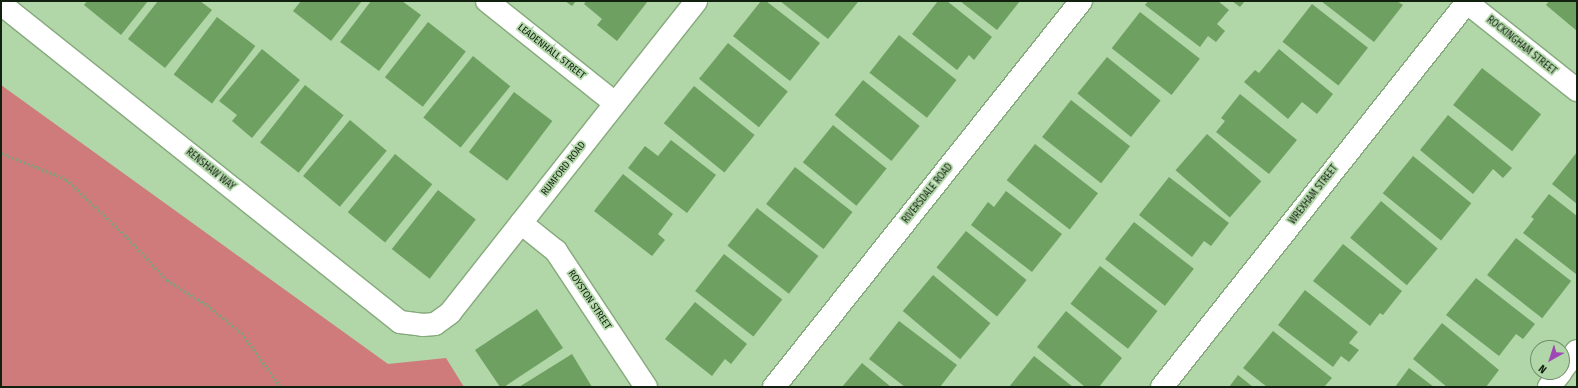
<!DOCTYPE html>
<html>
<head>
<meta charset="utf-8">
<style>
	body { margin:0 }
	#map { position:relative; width:1578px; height:388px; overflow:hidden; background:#b1d6a8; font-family:"Fira Sans Condensed",sans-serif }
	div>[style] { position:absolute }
	.forest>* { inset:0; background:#cf7a7b }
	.building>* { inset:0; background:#6ea161; transform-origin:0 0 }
	.path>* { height:2.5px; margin-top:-1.25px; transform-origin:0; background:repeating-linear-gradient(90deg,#819f7a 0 2px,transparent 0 4px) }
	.roads { filter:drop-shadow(1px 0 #86a97d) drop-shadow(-1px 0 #86a97d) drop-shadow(0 1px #86a97d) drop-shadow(0 -1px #86a97d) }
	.minor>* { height:22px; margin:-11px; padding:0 11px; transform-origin:11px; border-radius:11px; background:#fff }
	span { translate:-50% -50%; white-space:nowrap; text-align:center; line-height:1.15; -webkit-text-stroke:3.5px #b1d6a8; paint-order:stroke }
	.street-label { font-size:10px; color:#12200f }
	.frame { position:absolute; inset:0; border:2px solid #12200f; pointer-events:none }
	.north { position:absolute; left:1530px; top:340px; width:40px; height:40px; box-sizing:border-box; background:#b1d6a8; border:1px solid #718d6b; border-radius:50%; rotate:219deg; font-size:11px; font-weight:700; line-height:16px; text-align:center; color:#12200f }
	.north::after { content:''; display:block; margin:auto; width:14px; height:18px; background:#9f47b4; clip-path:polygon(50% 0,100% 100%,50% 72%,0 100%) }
</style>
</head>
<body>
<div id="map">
	<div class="forest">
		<i style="clip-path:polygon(1px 85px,388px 364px,446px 358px,464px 387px,1px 387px)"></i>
	</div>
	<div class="building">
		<i style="clip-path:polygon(87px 1px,148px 1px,121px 35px,84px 5px)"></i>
		<i style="clip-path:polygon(158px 1px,200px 1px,212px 10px,165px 68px,128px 39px)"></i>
		<i style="clip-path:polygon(301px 1px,362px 1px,331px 41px,293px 11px)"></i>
		<i style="clip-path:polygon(371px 1px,402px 1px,421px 15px,379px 71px,340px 42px)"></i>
		<i style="clip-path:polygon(565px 1px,576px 1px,572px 6px)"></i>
		<i style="clip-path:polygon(586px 1px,648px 1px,617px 41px,597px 25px,602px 19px,584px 4px)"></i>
		<i style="clip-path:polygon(761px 1px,766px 1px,820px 43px,790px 81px,733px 36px)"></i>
		<i style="clip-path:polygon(780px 1px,857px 1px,858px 2px,828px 39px)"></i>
		<i style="clip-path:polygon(938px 1px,947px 1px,992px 37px,974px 60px,969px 55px,957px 70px,912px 34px)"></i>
		<i style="clip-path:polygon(960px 1px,1020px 1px,997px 30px)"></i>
		<i style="clip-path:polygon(1148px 1px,1218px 1px,1229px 10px,1217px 24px,1225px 31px,1216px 42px,1208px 36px,1200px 47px,1145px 5px)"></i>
		<i style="clip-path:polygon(1232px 1px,1245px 1px,1240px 7px)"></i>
		<i style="clip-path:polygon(1321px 1px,1397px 1px,1403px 5px,1374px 42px)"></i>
		<i style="clip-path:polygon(1549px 1px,1577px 1px,1577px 31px,1546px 5px)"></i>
		<i style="left:1312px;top:4px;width:71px;height:48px;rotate:38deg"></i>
		<i style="left:1140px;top:12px;width:76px;height:46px;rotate:38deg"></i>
		<i style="left:217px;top:17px;width:48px;height:72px;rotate:37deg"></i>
		<i style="left:428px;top:22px;width:48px;height:70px;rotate:38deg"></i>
		<i style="left:899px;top:35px;width:73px;height:48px;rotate:38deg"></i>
		<i style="left:728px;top:43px;width:77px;height:46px;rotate:39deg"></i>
		<i style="clip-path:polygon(262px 49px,300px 80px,252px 138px,232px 121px,237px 115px,219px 101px)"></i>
		<i style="clip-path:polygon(1279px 49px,1333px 94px,1317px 114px,1302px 102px,1288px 119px,1244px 82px,1255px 70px,1259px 73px)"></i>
		<i style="left:473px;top:56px;width:48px;height:79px;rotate:39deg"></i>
		<i style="left:1107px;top:57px;width:69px;height:47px;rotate:39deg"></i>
		<i style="left:1482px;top:68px;width:75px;height:47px;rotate:38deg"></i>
		<i style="left:863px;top:80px;width:73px;height:45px;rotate:39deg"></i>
		<i style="left:305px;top:85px;width:49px;height:73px;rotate:38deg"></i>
		<i style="left:694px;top:86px;width:78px;height:48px;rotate:39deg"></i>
		<i style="left:514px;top:92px;width:48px;height:75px;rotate:37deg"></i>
		<i style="clip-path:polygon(1240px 94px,1297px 140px,1269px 174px,1216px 132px,1225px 121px,1221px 118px)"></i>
		<i style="left:1071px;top:100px;width:75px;height:47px;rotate:38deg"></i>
		<i style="clip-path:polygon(1448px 115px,1512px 168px,1503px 178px,1493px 169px,1473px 194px,1420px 150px)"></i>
		<i style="left:350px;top:120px;width:48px;height:73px;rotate:40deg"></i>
		<i style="left:833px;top:125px;width:69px;height:48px;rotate:39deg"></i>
		<i style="left:1207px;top:134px;width:72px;height:48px;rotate:41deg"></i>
		<i style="clip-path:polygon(671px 140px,716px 175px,687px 213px,628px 168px,645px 146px,658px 156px)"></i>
		<i style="left:1035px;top:144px;width:80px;height:46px;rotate:38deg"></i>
		<i style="clip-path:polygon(1577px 152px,1577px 204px,1552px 184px)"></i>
		<i style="left:395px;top:154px;width:48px;height:75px;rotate:39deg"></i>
		<i style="left:1413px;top:156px;width:75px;height:48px;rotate:39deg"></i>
		<i style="left:795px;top:167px;width:73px;height:47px;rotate:38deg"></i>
		<i style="clip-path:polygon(623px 174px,673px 214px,658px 234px,665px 240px,652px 256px,594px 211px)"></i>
		<i style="clip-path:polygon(1169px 177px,1229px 223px,1211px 246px,1204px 241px,1192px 257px,1139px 215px)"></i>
		<i style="left:438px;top:190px;width:48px;height:75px;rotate:38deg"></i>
		<i style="clip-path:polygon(1006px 191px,1062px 234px,1032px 272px,971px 225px,988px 202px,994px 207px)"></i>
		<i style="clip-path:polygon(1549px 194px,1577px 216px,1576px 274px,1523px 233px,1534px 219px,1531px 217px)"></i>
		<i style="left:1381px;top:201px;width:74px;height:48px;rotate:40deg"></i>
		<i style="left:757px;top:208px;width:78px;height:48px;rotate:38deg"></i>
		<i style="left:1134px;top:222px;width:76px;height:47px;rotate:38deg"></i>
		<i style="left:966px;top:231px;width:78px;height:47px;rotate:39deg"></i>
		<i style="left:1516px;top:238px;width:70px;height:47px;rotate:38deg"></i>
		<i style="clip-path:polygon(1343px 244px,1402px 291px,1383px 315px,1380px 313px,1370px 326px,1313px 281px)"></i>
		<i style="left:724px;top:254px;width:74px;height:47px;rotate:38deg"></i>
		<i style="left:1100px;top:266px;width:73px;height:48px;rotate:38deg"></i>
		<i style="left:933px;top:275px;width:75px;height:47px;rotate:40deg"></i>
		<i style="clip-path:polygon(1476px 278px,1535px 324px,1523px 339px,1516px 334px,1499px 356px,1446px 315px)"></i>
		<i style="clip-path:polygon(1305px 290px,1358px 332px,1349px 343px,1359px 350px,1349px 362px,1341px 356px,1333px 367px,1278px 325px)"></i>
		<i style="clip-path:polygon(695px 302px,747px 344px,731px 364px,725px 359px,712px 376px,665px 339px)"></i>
		<i style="clip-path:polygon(537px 309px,563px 348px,504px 387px,500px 387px,475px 350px)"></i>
		<i style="clip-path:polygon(1066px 311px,1122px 358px,1099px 387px,1085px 387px,1037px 347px)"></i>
		<i style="clip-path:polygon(899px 321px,957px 365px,940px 387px,905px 387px,869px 359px)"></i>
		<i style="clip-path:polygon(1442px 323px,1499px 370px,1486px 387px,1447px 387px,1413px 359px)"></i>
		<i style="clip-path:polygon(1273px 331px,1332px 378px,1324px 387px,1267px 387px,1243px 368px)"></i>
		<i style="clip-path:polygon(572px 354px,592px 387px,519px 387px)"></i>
		<i style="clip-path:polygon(1034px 356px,1073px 387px,1009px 387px)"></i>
		<i style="clip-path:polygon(862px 363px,891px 387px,842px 387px)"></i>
		<i style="clip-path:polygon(1409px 368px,1434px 387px,1395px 387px)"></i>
		<i style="clip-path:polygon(1238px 375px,1253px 387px,1229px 387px)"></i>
	</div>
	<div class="path">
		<i style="left:1px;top:153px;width:70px;rotate:21.8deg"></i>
		<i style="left:66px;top:179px;width:81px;rotate:43.5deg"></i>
		<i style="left:125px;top:235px;width:62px;rotate:47deg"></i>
		<i style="left:167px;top:280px;width:47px;rotate:32deg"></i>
		<i style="left:207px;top:305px;width:45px;rotate:38.7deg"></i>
		<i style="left:242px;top:333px;width:67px;rotate:54.2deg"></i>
	</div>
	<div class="roads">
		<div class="minor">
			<i style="left:487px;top:1px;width:164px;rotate:38.6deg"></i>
			<i style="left:1465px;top:1px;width:143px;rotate:38.5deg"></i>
			<i style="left:1px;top:4px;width:510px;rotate:38.55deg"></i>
			<i style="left:400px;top:322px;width:23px;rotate:7deg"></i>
			<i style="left:423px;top:325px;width:12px;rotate:-5deg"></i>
			<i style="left:435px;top:324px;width:19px;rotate:-36deg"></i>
			<i style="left:450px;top:313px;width:397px;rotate:-51.7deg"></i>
			<i style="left:521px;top:223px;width:45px;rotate:38.7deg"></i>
			<i style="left:556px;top:251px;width:163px;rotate:56.5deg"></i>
			<i style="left:1562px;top:370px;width:24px;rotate:-52deg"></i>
			<i style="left:774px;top:387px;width:493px;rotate:-51.5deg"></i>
			<i style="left:1162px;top:387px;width:491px;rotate:-51.6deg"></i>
			<i style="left:1549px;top:387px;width:19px;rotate:-51deg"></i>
		</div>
	</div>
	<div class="street-label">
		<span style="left:1521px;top:46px;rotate:39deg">ROCKINGHAM STREET</span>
		<span style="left:551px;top:52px;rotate:38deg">LEADENHALL STREET</span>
		<span style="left:564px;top:169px;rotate:-52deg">RUMFORD ROAD</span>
		<span style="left:210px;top:170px;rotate:39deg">RENSHAW WAY</span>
		<span style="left:928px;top:194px;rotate:-51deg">RIVERSDALE ROAD</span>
		<span style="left:1314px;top:195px;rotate:-52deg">WREXHAM STREET</span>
		<span style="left:589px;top:300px;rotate:56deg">ROYSTON STREET</span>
	</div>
	<div class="frame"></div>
	<div class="north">N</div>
</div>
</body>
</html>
